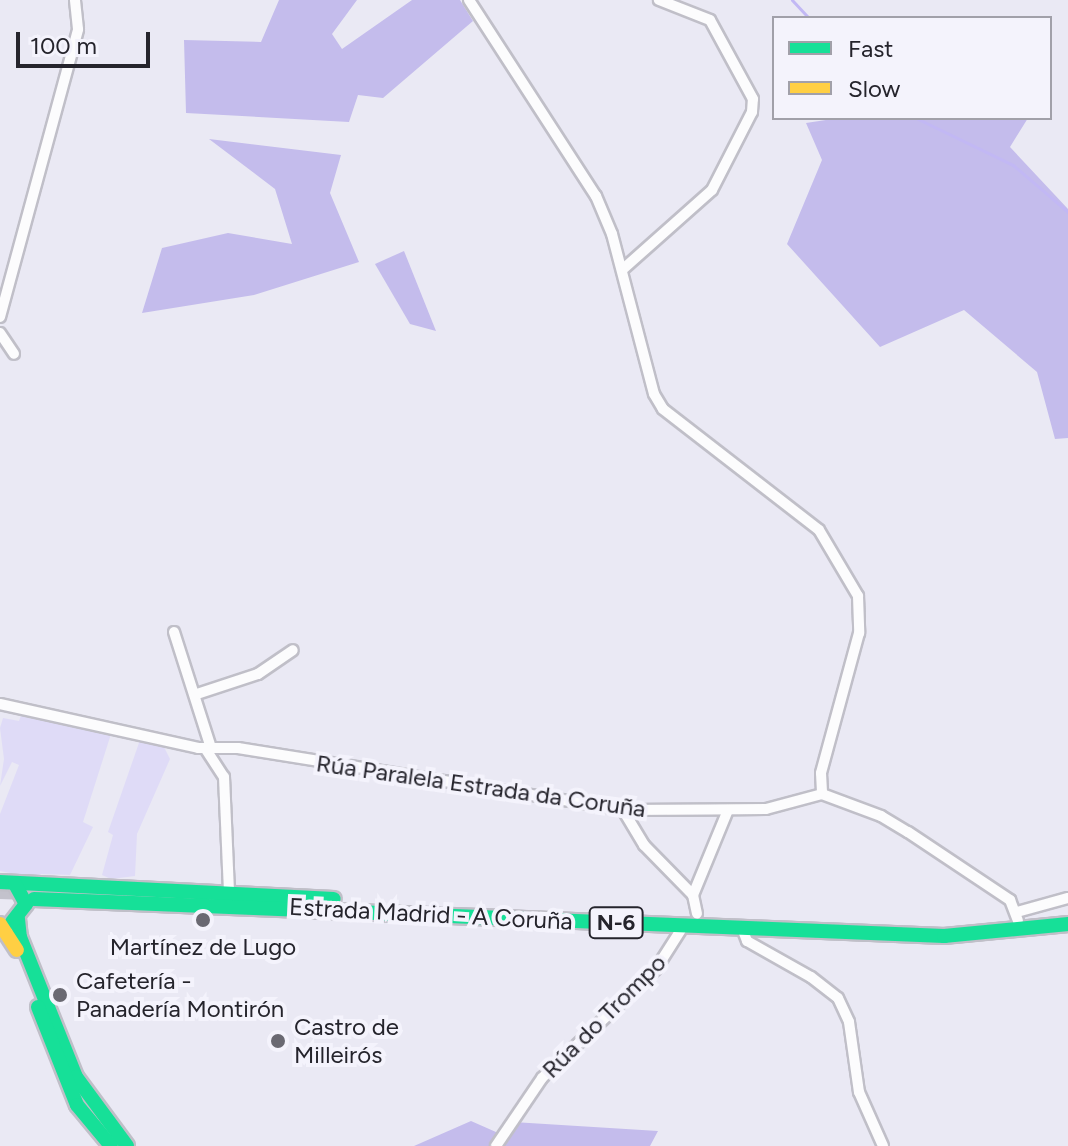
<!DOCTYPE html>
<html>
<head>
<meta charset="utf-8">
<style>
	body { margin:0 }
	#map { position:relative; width:1068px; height:1146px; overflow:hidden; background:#eae9f4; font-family:Figtree,sans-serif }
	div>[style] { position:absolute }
	.green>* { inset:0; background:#dfdbf7 }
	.forest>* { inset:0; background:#c4bcec }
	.stream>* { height:3px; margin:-1.5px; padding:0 1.5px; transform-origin:1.5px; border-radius:1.5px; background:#c2b8f4 }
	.highway-tunnel>* { height:18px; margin-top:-9px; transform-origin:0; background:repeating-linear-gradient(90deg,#c3c2cc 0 18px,transparent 0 27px) }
	.roads { filter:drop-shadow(2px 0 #c0bfc8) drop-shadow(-2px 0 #c0bfc8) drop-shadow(0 2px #c0bfc8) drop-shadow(0 -2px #c0bfc8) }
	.street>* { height:10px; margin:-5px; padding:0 5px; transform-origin:5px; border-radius:5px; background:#fcfcfd }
	.fast>* { height:14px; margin:-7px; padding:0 7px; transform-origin:7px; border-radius:7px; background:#16e098 }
	.slow>* { height:14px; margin:-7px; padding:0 7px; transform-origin:7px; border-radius:7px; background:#ffcf43 }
	.dots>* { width:22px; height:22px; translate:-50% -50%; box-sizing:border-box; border:4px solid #f4f3fc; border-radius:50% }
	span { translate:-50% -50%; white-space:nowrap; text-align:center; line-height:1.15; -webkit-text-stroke:8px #f4f3fc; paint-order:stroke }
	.shield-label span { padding:2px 6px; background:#f4f3fc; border:2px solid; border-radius:6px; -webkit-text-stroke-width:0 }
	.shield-label { font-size:22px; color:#25242c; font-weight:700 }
	.street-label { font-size:24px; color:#25242c }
	.poi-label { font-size:24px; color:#25242c }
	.left { translate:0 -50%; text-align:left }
	.legend { position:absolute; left:772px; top:16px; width:280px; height:104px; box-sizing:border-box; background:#f4f3fc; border:2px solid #a1a0a9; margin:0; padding:10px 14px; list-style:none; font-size:24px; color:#25242c }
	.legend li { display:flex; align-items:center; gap:16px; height:40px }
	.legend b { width:40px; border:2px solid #a1a0a9 }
	.scale { position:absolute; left:16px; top:32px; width:134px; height:36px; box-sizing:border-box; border:4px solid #25242c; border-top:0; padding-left:10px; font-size:24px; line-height:28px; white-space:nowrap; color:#25242c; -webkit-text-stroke:6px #f4f3fc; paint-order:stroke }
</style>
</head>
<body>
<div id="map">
	<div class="green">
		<i style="clip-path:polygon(22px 713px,111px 734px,83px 822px,93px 827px,70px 875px,41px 874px,36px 878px,0 871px,0 814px,19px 765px,12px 762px,0 786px,4px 759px,0 728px,3px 718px,19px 721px)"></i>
		<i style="clip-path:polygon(140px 740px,163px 745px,170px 759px,137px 834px,135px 876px,111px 879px,102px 875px,113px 835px,108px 832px)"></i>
	</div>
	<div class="forest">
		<i style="clip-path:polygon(279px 0,357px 0,332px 34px,342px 49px,412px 0,460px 0,473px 21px,383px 98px,358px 95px,349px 122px,186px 113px,184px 40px,261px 42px)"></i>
		<i style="clip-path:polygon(839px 118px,1028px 118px,1010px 147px,1068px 209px,1068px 438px,1055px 439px,1037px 372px,964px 310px,880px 347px,787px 244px,822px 160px,806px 123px)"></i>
		<i style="clip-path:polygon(209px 139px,341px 155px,330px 193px,359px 262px,254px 295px,142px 313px,162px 248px,228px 233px,292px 244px,275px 189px)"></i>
		<i style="clip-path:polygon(404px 251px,436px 331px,410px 324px,375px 264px)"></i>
		<i style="clip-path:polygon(471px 1121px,505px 1136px,513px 1122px,658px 1131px,650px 1146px,414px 1146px)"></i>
	</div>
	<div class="stream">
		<i style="left:792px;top:0;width:25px;rotate:47deg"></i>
		<i style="left:916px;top:118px;width:108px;rotate:25.9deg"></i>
		<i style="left:1013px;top:165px;width:72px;rotate:40.5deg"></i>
	</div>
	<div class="highway-tunnel">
		<i style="left:0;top:890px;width:35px;rotate:2deg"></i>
	</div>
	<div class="roads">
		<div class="street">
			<i style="left:469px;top:0;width:234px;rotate:57.1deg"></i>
			<i style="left:596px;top:196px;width:41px;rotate:67.2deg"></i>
			<i style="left:612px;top:234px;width:165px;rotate:75.3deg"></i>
			<i style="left:654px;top:394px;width:17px;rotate:59deg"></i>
			<i style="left:663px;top:409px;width:197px;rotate:37.8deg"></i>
			<i style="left:819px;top:530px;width:77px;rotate:59.4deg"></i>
			<i style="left:858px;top:596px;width:37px;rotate:88deg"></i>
			<i style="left:859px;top:633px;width:145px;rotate:105.2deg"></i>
			<i style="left:821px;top:773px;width:21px;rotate:87deg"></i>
			<i style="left:622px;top:270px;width:120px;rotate:-41.6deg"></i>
			<i style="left:712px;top:190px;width:88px;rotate:-62.9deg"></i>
			<i style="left:752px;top:112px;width:13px;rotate:-86deg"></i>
			<i style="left:753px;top:99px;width:90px;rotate:-118.6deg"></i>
			<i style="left:710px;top:20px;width:55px;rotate:-158.6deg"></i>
			<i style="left:0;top:317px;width:298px;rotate:-74.8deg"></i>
			<i style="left:78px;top:29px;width:29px;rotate:-96deg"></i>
			<i style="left:0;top:333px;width:25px;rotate:56deg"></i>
			<i style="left:174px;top:632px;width:119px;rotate:72.3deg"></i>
			<i style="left:197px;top:694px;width:64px;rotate:-18.2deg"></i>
			<i style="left:258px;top:674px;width:42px;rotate:-34.4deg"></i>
			<i style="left:0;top:704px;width:203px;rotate:12.5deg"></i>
			<i style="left:198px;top:748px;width:40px"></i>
			<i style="left:238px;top:748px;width:390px;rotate:9.1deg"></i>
			<i style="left:623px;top:810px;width:143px;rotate:-0.4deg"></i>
			<i style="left:766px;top:809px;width:58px;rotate:-15deg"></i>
			<i style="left:822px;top:794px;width:63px;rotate:20.4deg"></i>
			<i style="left:881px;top:816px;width:31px;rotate:31deg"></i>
			<i style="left:908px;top:832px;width:123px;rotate:33.7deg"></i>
			<i style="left:1010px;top:900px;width:22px;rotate:69deg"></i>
			<i style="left:205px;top:748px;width:35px;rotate:57deg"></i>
			<i style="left:224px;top:777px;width:114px;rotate:87.5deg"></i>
			<i style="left:623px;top:810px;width:41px;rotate:59deg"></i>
			<i style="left:644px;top:845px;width:70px;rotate:45.6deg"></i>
			<i style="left:693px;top:895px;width:19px;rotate:78deg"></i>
			<i style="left:693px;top:895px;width:92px;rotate:-67.6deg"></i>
			<i style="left:1017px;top:912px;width:53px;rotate:-15.4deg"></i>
			<i style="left:742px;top:928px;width:14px;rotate:69deg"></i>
			<i style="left:747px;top:941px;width:73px;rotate:29.4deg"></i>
			<i style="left:811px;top:977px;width:34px;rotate:38deg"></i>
			<i style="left:838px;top:998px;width:26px;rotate:65deg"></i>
			<i style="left:849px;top:1022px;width:71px;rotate:81.9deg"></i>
			<i style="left:859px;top:1092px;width:59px;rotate:66deg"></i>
			<i style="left:496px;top:1146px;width:82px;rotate:-55.9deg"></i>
			<i style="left:542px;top:1078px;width:158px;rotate:-43.7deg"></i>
			<i style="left:656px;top:969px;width:52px;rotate:-57.5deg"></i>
		</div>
		<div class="fast">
			<i style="left:0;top:882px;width:334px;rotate:2.9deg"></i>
			<i style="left:34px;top:899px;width:911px;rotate:2.33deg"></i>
			<i style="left:944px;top:936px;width:125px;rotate:-5.5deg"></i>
			<i style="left:18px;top:919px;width:18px;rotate:84deg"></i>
			<i style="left:20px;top:937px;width:151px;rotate:68.2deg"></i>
			<i style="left:76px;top:1077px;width:86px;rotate:53.5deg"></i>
			<i style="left:12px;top:922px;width:23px;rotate:-52deg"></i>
			<i style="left:26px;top:904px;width:23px;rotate:-119deg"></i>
			<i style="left:38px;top:1007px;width:105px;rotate:68.3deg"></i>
			<i style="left:77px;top:1105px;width:53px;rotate:50.3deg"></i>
		</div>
		<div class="slow">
			<i style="left:0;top:924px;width:31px;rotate:57deg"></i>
		</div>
	</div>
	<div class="dots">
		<i style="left:203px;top:920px;background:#6a6972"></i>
		<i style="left:60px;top:995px;background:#6a6972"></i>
		<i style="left:278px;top:1041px;background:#6a6972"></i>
	</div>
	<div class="shield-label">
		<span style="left:616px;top:923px">N-6</span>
	</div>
	<div class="street-label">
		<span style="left:481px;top:786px;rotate:8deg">Rúa Paralela Estrada da Coruña</span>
		<span style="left:431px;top:914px;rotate:3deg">Estrada Madrid - A Coruña</span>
		<span style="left:604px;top:1016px;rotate:-45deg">Rúa do Trompo</span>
	</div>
	<div class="poi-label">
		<span style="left:203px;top:947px">Martínez de Lugo</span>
		<span class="left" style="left:76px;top:995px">Cafetería -<br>Panadería Montirón</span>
		<span class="left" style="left:294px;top:1041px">Castro de<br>Milleirós</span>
	</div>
	<ul class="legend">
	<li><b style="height:10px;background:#16e098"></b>Fast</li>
	<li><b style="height:10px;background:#ffcf43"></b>Slow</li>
	</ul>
	<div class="scale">100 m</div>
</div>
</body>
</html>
